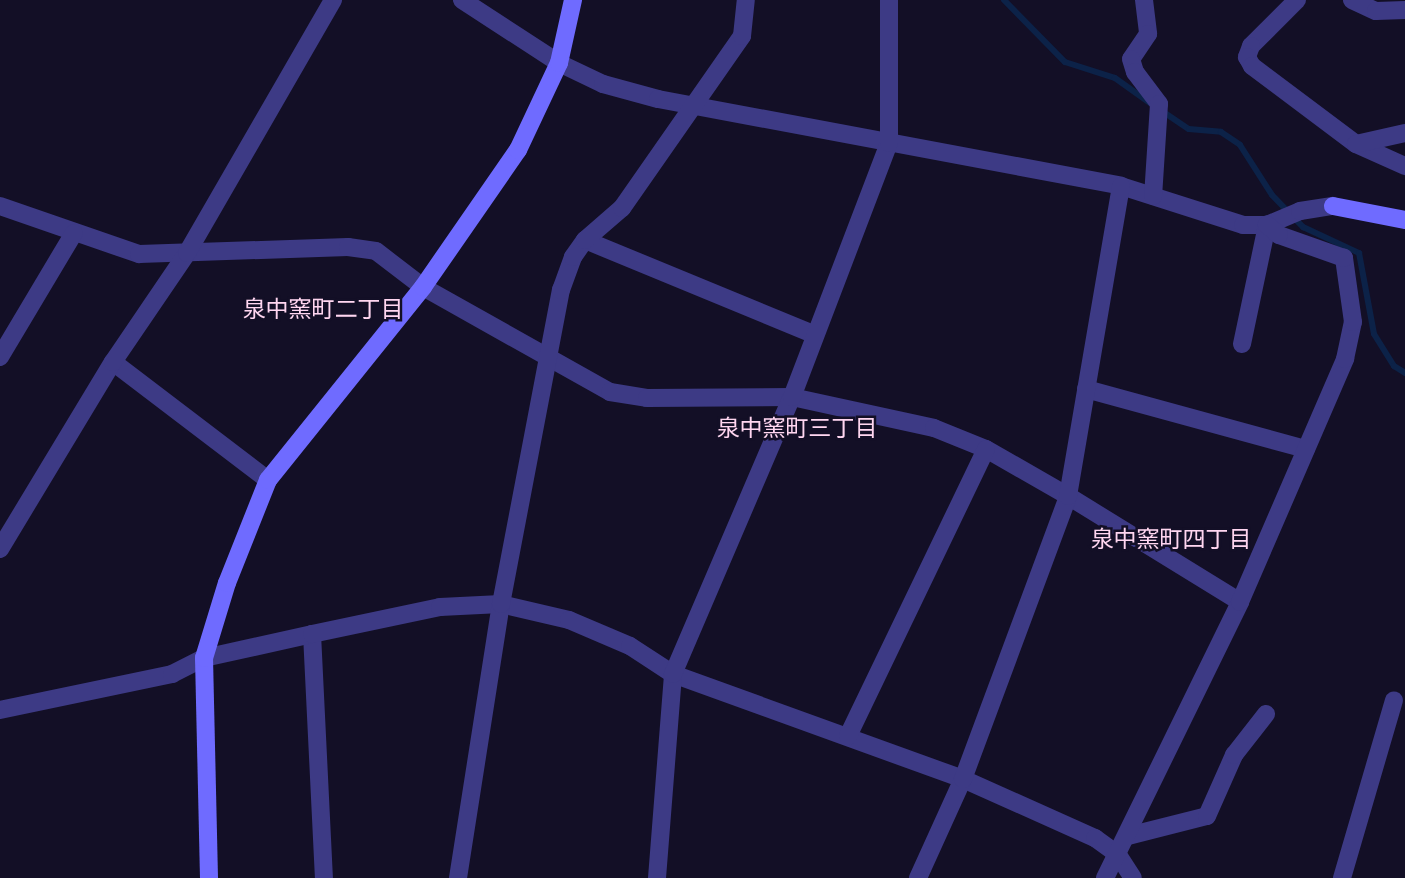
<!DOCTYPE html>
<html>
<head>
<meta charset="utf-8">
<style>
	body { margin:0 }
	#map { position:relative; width:1405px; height:878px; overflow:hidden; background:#130f26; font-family:"Fira Sans Condensed","Noto Sans JP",sans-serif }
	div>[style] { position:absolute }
	.stream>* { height:6px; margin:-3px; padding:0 3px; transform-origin:3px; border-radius:3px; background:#0c2248 }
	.street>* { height:18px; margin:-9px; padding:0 9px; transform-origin:9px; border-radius:9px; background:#3d3a85 }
	.secondary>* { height:18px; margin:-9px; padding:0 9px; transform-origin:9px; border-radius:9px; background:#6f6bff }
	span { translate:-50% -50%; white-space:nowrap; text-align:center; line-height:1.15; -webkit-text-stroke:5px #130f26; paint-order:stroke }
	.neighbourhood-label { font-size:23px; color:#ffd6f0 }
</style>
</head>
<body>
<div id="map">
	<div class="stream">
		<i style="left:1004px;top:0;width:87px;rotate:45.5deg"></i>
		<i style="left:1065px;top:62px;width:52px;rotate:17.7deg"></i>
		<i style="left:1115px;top:78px;width:43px;rotate:35.5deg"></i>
		<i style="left:1162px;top:111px;width:32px;rotate:34deg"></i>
		<i style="left:1189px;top:129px;width:32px;rotate:5deg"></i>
		<i style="left:1221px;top:132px;width:23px;rotate:34deg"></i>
		<i style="left:1240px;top:145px;width:59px;rotate:57.4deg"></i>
		<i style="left:1272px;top:195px;width:45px;rotate:45.9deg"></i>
		<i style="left:1303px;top:227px;width:62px;rotate:24.9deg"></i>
		<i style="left:1359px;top:253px;width:82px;rotate:79.5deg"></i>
		<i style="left:1374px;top:334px;width:38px;rotate:58deg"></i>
		<i style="left:1394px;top:366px;width:13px;rotate:32deg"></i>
	</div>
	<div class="street">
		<i style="left:462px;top:0;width:116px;rotate:33deg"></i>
		<i style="left:559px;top:63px;width:49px;rotate:25.5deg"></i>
		<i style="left:603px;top:84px;width:57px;rotate:15.3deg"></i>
		<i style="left:658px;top:99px;width:471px;rotate:10.6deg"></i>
		<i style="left:1121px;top:186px;width:128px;rotate:17.7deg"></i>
		<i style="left:1243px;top:225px;width:24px"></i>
		<i style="left:1267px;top:225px;width:36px;rotate:-23deg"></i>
		<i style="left:1300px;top:211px;width:33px;rotate:-9deg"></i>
		<i style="left:1144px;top:0;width:34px;rotate:83deg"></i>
		<i style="left:1148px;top:34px;width:30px;rotate:124deg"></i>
		<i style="left:1131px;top:59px;width:14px;rotate:73deg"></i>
		<i style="left:1135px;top:72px;width:40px;rotate:53deg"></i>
		<i style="left:1159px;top:104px;width:92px;rotate:93.7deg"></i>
		<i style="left:1297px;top:0;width:65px;rotate:135deg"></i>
		<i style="left:1251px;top:46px;width:12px;rotate:110deg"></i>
		<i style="left:1247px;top:57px;width:10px;rotate:61deg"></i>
		<i style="left:1252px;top:66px;width:130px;rotate:36.9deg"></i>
		<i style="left:1356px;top:144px;width:54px;rotate:24.2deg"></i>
		<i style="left:1352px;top:0;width:26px;rotate:25deg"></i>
		<i style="left:1376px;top:11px;width:29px;rotate:-2deg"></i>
		<i style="left:1356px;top:144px;width:50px;rotate:-12.7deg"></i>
		<i style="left:0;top:206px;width:147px;rotate:19.1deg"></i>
		<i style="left:139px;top:254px;width:209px;rotate:-1.9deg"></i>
		<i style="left:348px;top:247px;width:28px;rotate:8deg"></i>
		<i style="left:376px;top:251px;width:59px;rotate:37.5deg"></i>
		<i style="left:423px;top:287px;width:214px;rotate:29.3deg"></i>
		<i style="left:610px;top:392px;width:37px;rotate:9deg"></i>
		<i style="left:647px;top:398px;width:145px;rotate:-0.4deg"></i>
		<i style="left:792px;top:397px;width:145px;rotate:12.3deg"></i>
		<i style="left:934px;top:428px;width:56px;rotate:22deg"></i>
		<i style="left:986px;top:449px;width:95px;rotate:29.8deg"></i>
		<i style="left:1068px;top:496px;width:202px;rotate:31.6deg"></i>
		<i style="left:585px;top:240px;width:247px;rotate:22.4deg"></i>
		<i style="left:1242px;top:344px;width:122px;rotate:-78.1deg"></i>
		<i style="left:0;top:357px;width:144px;rotate:-59.2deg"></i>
		<i style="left:113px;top:362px;width:195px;rotate:37.3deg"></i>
		<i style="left:1086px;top:389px;width:228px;rotate:15.3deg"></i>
		<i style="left:0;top:549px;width:218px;rotate:-58.9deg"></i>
		<i style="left:113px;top:362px;width:132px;rotate:-55.8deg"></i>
		<i style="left:187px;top:253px;width:292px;rotate:-60deg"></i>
		<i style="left:312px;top:634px;width:244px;rotate:87.2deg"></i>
		<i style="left:0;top:710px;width:176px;rotate:-11.8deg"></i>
		<i style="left:172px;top:674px;width:36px;rotate:-27deg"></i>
		<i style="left:204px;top:658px;width:111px;rotate:-12.5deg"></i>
		<i style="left:312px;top:634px;width:131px;rotate:-11.9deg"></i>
		<i style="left:440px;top:607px;width:61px;rotate:-2.8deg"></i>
		<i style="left:501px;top:604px;width:70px;rotate:13.2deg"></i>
		<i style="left:569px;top:620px;width:66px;rotate:23.1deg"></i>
		<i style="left:630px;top:646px;width:51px;rotate:33.1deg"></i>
		<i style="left:673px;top:674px;width:308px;rotate:19.9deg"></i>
		<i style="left:963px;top:779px;width:145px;rotate:24.1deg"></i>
		<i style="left:1095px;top:838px;width:29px;rotate:36deg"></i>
		<i style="left:1118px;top:855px;width:27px;rotate:57deg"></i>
		<i style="left:848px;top:736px;width:318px;rotate:-64.3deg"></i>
		<i style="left:1128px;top:836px;width:81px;rotate:-14.2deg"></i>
		<i style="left:1207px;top:816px;width:67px;rotate:-66.1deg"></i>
		<i style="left:1234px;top:755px;width:52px;rotate:-52deg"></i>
		<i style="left:458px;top:878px;width:277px;rotate:-81.1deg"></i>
		<i style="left:501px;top:604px;width:320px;rotate:-79.2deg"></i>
		<i style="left:561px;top:290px;width:35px;rotate:-70deg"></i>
		<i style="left:573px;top:257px;width:21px;rotate:-55deg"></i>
		<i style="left:585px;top:240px;width:49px;rotate:-40.9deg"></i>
		<i style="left:622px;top:208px;width:210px;rotate:-55.1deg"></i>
		<i style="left:742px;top:36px;width:36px;rotate:-84deg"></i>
		<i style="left:657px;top:878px;width:205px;rotate:-85.5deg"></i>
		<i style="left:673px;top:674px;width:301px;rotate:-66.8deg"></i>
		<i style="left:792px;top:397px;width:272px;rotate:-69.1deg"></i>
		<i style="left:889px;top:143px;width:143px;rotate:-90deg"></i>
		<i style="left:918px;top:878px;width:109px;rotate:-65.6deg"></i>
		<i style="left:963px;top:779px;width:302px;rotate:-69.6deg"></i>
		<i style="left:1068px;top:496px;width:314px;rotate:-80.3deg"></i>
		<i style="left:1105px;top:878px;width:307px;rotate:-63.9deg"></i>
		<i style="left:1240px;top:602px;width:265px;rotate:-66.6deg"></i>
		<i style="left:1345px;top:359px;width:38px;rotate:-78deg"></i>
		<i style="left:1353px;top:322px;width:65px;rotate:-98deg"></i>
		<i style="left:1344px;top:258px;width:69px;rotate:-160.5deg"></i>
		<i style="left:1279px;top:235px;width:16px;rotate:-140deg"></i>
		<i style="left:1342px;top:878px;width:185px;rotate:-73.7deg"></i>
	</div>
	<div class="secondary">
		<i style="left:1333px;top:206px;width:73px;rotate:11deg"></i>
		<i style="left:209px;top:878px;width:220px;rotate:-91.3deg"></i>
		<i style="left:204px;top:658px;width:78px;rotate:-73deg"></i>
		<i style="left:227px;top:583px;width:111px;rotate:-68.3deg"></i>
		<i style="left:268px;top:480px;width:248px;rotate:-51.2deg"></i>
		<i style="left:423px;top:287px;width:167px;rotate:-55.3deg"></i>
		<i style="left:518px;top:150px;width:96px;rotate:-64.8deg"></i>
		<i style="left:559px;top:63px;width:65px;rotate:-77.5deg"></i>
	</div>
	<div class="neighbourhood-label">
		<span style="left:323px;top:309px">泉中窯町二丁目</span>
		<span style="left:797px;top:428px">泉中窯町三丁目</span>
		<span style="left:1171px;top:539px">泉中窯町四丁目</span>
	</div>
</div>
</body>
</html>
